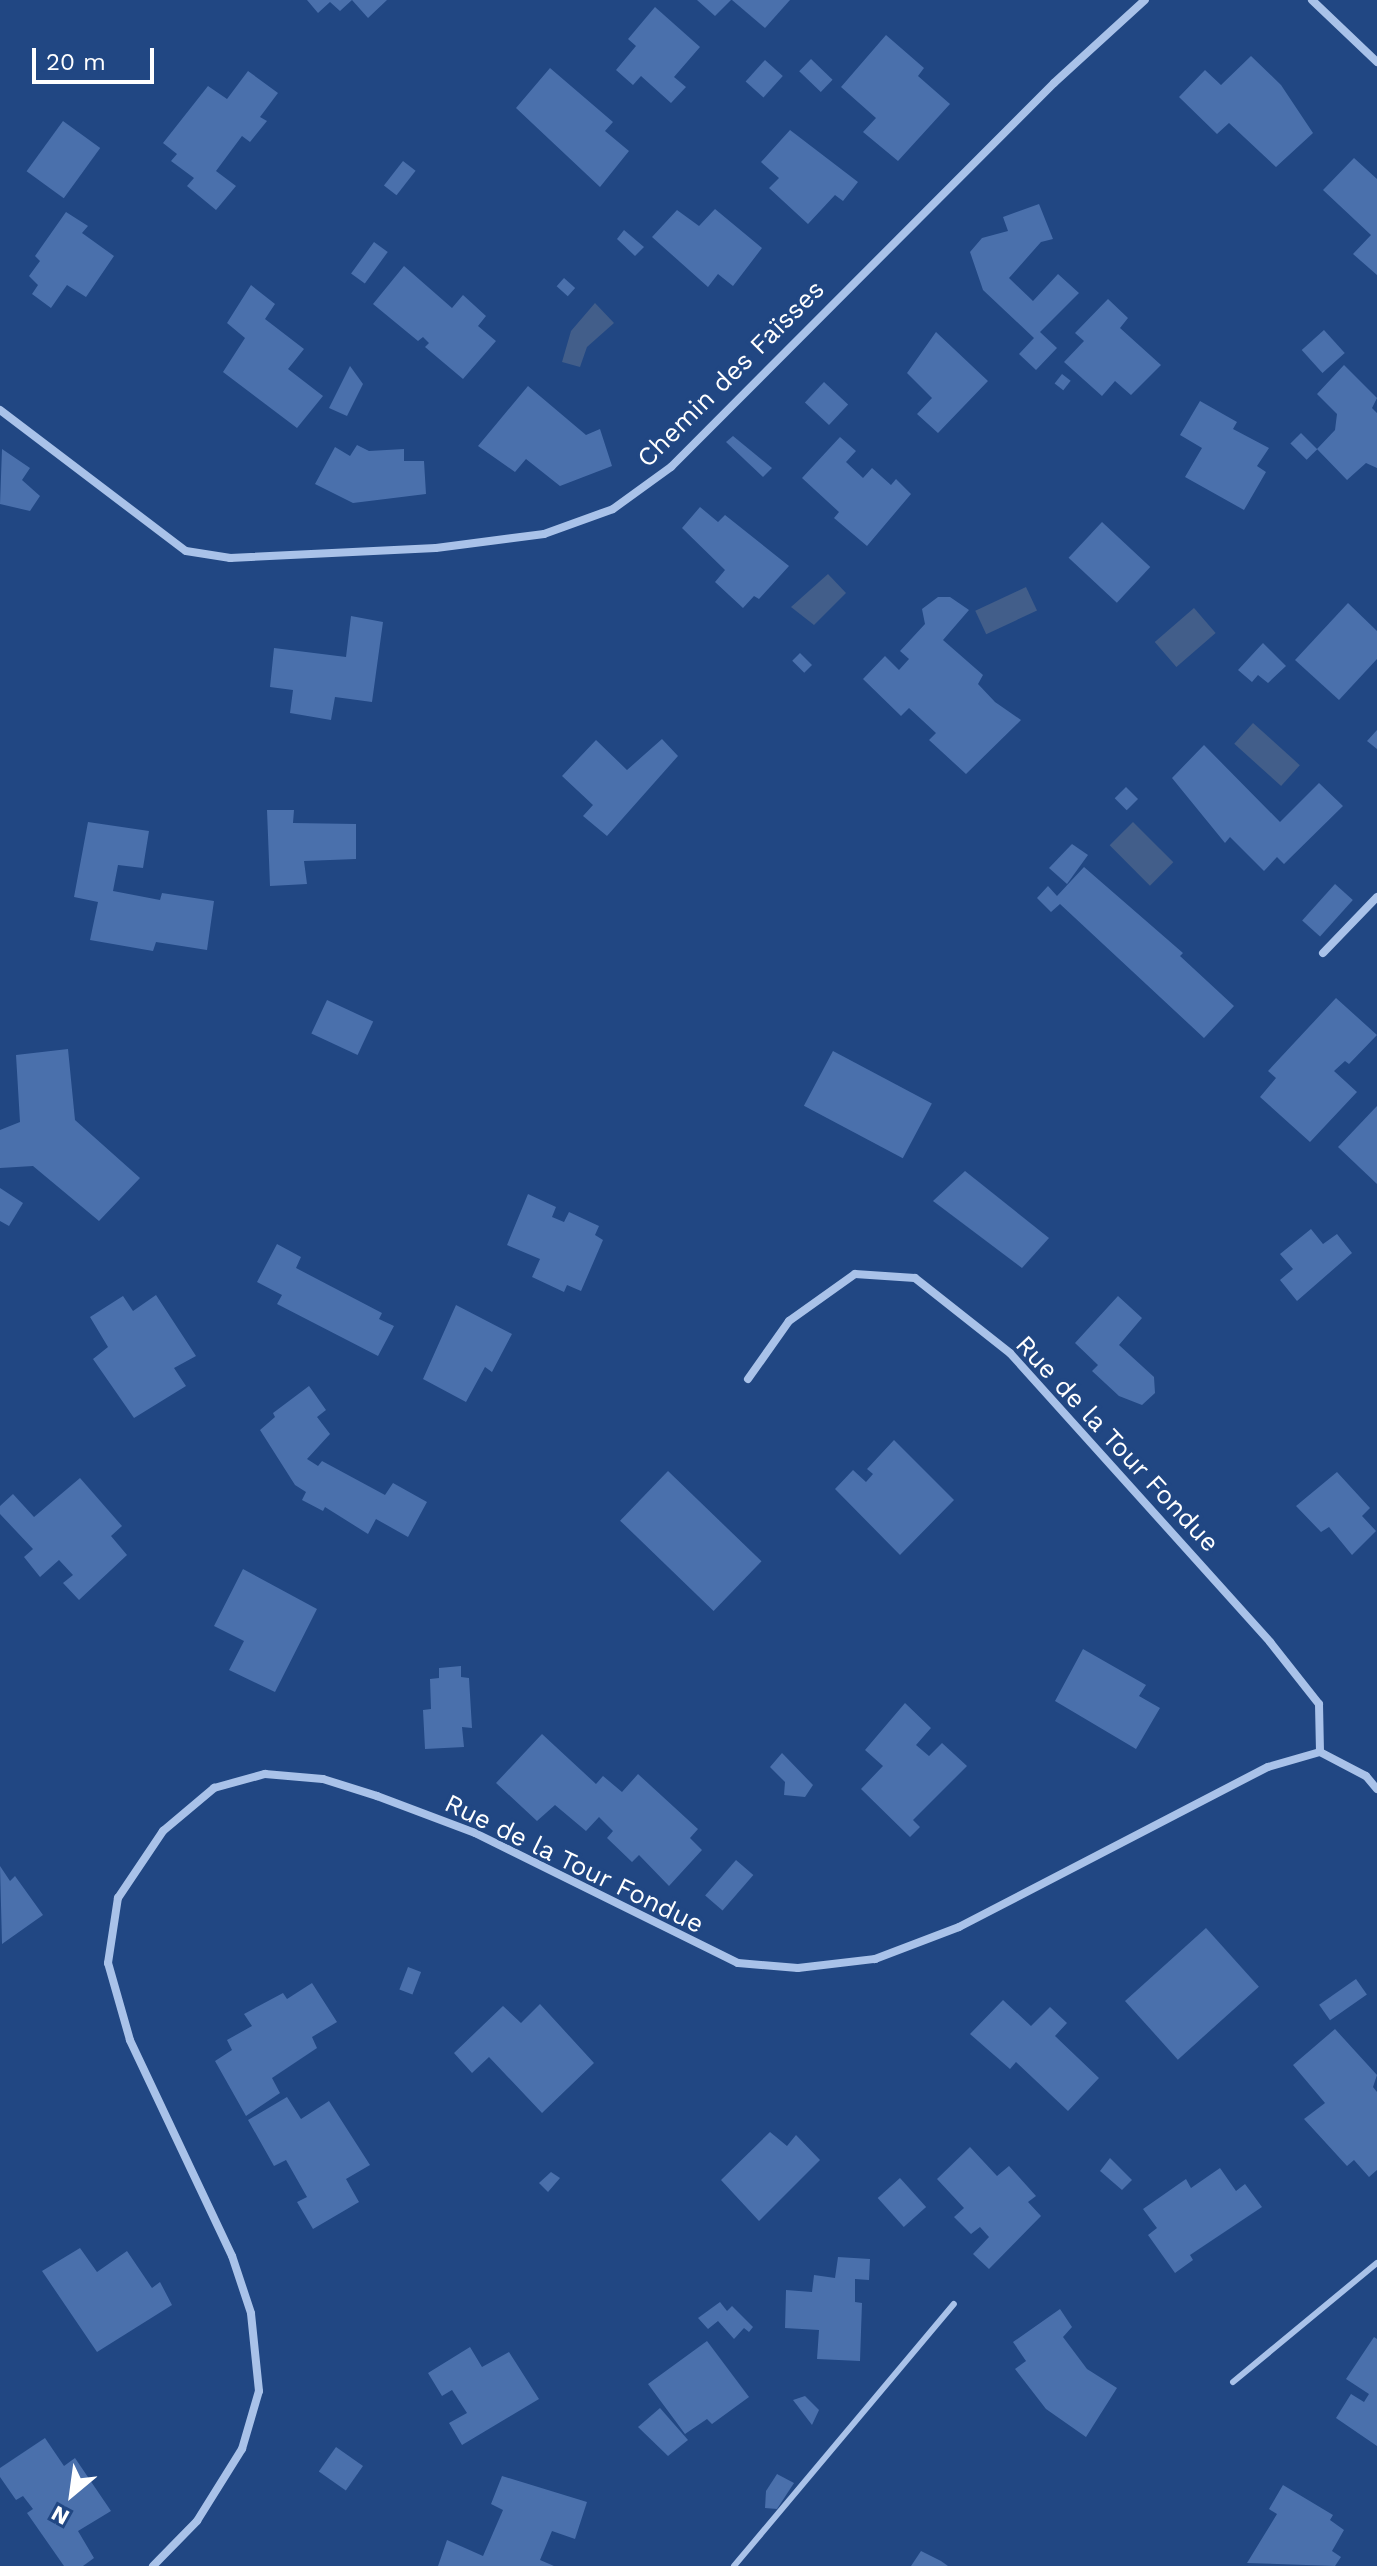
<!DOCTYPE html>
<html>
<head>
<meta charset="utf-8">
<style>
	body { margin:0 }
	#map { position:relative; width:1377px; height:2566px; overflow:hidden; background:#214783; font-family:"Work Sans",sans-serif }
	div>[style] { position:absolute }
	.water>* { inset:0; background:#425e8a; transform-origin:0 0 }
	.building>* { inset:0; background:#4a70ac; transform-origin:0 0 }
	.service>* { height:6px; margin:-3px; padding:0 3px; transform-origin:3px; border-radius:3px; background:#a9c2e9 }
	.minor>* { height:8px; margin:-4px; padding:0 4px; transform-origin:4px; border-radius:4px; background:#a9c2e9 }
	span { translate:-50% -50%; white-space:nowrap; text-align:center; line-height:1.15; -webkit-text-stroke:7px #214783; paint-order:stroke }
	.street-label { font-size:26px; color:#fff }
	.north { position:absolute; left:32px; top:2454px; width:80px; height:80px; -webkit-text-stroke:6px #214783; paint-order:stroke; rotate:209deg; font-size:22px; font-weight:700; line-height:32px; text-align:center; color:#fff }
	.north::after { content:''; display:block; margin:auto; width:28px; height:36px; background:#fff; clip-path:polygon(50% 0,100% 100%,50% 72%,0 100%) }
	.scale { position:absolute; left:32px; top:48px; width:122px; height:36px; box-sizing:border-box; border:4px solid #fff; border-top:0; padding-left:10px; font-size:24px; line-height:28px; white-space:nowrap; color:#fff; -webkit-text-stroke:6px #214783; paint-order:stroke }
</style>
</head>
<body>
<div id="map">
	<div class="water">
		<i style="clip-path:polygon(595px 303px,614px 323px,587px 347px,580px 367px,562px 362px,571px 331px)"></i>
		<i style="clip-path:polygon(828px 574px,846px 593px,814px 625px,791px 607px)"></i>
		<i style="left:1026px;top:587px;width:26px;height:56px;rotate:65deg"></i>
		<i style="left:1194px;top:608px;width:33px;height:52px;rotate:49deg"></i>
		<i style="left:1253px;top:723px;width:63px;height:28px;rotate:42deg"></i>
		<i style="left:1133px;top:822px;width:57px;height:33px;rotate:45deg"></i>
	</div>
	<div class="building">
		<i style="clip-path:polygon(307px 0,387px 0,368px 18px,352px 0,340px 11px,330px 2px,318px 13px)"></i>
		<i style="clip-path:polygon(697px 0,731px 0,715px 16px)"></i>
		<i style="clip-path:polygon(732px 0,790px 0,765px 28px)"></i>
		<i style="clip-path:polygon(655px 7px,700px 47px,674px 77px,686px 87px,671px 103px,641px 76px,633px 85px,616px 70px,636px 46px,628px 39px)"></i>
		<i style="clip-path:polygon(886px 35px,924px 68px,918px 76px,950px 104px,898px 161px,863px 132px,876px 118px,841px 87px)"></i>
		<i style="clip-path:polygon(1251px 56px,1281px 85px,1313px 133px,1276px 167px,1229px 123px,1217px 134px,1179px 97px,1205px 70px,1221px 85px)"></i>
		<i style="left:811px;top:59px;width:30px;height:17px;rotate:44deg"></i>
		<i style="left:765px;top:60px;width:24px;height:29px;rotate:42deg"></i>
		<i style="clip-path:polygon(550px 68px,613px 122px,605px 131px,629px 151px,600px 187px,516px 108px)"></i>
		<i style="clip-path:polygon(248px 71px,278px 93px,260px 117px,267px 121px,250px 142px,242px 136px,216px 171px,236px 186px,216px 210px,187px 186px,194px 178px,171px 161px,177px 154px,163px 143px,208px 86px,227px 99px)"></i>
		<i style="left:63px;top:121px;width:46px;height:62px;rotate:36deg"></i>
		<i style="clip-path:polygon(790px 130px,858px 182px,843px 201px,835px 195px,808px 224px,769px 188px,779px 178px,761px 162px)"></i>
		<i style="clip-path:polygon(1354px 158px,1377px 179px,1377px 275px,1353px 254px,1371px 235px,1323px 190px)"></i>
		<i style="left:403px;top:161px;width:16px;height:31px;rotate:38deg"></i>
		<i style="clip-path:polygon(1039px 204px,1053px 239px,1041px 242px,1009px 278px,1033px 301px,1058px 274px,1079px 293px,1040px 332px,1057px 348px,1036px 370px,1019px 354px,1034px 338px,983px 290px,970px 252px,982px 238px,1008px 231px,1003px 217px)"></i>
		<i style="clip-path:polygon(715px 209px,762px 248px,733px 286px,718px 274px,708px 287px,652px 237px,677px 210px,699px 226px)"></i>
		<i style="clip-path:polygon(66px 212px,88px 226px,82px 233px,114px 256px,86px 297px,67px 285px,51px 308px,32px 294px,38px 285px,29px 276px,40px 261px,35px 256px)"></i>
		<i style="clip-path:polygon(624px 230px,644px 247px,635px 256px,617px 239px)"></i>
		<i style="left:374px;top:242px;width:17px;height:39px;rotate:36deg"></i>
		<i style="clip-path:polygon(404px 266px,452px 308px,463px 295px,486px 316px,478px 326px,496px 341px,463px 379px,425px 347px,429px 343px,423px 337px,418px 341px,373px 304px)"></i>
		<i style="left:564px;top:278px;width:15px;height:11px;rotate:42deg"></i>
		<i style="clip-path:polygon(251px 285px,275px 304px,265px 319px,304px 349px,288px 369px,323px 396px,297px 428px,223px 372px,245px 338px,227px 323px)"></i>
		<i style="clip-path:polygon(1108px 299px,1128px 318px,1120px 328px,1161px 365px,1131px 395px,1115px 381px,1102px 396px,1064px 362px,1084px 341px,1075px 333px)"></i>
		<i style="left:1324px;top:330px;width:31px;height:30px;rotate:48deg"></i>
		<i style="clip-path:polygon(936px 332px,988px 381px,938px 433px,917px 414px,932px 398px,907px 373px)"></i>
		<i style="clip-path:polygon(1344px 365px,1377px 398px,1372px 408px,1377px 413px,1377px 468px,1366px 463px,1347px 480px,1317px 449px,1335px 430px,1337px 414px,1317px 394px)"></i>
		<i style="clip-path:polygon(350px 366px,363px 384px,347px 416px,329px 408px)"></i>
		<i style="left:1062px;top:374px;width:11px;height:12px;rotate:38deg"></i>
		<i style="left:824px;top:382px;width:33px;height:28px;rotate:43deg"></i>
		<i style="clip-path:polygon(528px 386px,586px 435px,600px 429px,612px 466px,560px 486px,526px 459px,515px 472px,478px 446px)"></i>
		<i style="clip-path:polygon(1200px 401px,1237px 422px,1233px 429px,1269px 448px,1257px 466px,1266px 472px,1244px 510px,1185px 477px,1202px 448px,1180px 435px)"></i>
		<i style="left:1301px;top:433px;width:23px;height:15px;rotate:45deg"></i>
		<i style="clip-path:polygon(733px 436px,772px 468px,763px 477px,726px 442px)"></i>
		<i style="clip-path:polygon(840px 437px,856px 451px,846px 462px,863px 478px,872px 468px,891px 485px,896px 479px,911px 494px,867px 546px,834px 518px,839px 512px,802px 478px)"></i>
		<i style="clip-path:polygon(357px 445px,369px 451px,404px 449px,404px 461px,424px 461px,426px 494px,353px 503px,315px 484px,335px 447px,350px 456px)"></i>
		<i style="clip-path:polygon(2px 449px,30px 468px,22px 480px,40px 496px,30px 511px,0 504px)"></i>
		<i style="clip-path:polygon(700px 507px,718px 522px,725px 515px,789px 566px,759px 599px,754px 596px,743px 608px,715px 582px,725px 570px,682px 528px)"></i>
		<i style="left:1102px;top:522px;width:66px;height:49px;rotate:43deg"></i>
		<i style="clip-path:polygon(938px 597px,950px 597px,969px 610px,943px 640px,983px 675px,978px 684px,995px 702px,1021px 720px,966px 774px,929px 740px,936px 733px,909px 708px,901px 716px,863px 679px,885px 656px,899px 670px,909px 659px,900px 651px,925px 624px,922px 609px)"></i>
		<i style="clip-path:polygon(1348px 603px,1377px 631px,1377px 659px,1339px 700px,1295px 660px)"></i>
		<i style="clip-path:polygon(351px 616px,383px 622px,372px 702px,335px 697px,331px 720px,290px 713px,293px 690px,270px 687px,274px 648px,346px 657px)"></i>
		<i style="clip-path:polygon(1263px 643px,1286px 666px,1268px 683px,1258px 675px,1252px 682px,1238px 670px)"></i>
		<i style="left:800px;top:653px;width:17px;height:11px;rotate:45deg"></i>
		<i style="clip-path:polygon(1377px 730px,1377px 749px,1367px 741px)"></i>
		<i style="clip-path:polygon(662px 739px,678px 756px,607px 836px,583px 816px,593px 805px,562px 776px,596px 740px,627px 770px)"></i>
		<i style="clip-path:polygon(1204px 745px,1280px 822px,1319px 783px,1343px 806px,1284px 864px,1277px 857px,1264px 871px,1230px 837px,1225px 843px,1172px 778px)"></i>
		<i style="left:1126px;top:787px;width:17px;height:16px;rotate:45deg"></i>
		<i style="clip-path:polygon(267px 810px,294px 810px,293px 823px,356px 824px,356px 859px,304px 861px,307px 884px,270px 886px)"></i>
		<i style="clip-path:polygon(88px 822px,149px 831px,143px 868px,118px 865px,113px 891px,160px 900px,162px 893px,214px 901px,207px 950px,156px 942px,153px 951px,90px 940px,98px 902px,74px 897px)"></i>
		<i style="clip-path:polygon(1072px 844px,1088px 855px,1067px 884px,1049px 868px)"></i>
		<i style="clip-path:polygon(1084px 867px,1183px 953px,1180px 956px,1234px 1006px,1204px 1038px,1060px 904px,1051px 912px,1037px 898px,1048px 886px,1057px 896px)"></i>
		<i style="left:1335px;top:884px;width:24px;height:49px;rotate:42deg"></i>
		<i style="clip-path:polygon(1336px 998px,1377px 1035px,1349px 1064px,1345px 1061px,1334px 1071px,1357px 1092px,1310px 1142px,1260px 1097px,1276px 1078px,1268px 1071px)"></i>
		<i style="left:327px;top:1000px;width:51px;height:37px;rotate:25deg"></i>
		<i style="clip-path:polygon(68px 1049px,75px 1120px,140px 1178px,99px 1221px,33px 1166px,0 1168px,0 1130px,20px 1122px,16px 1055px)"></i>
		<i style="left:833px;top:1051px;width:112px;height:62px;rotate:28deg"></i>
		<i style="clip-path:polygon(1377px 1106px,1377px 1184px,1338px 1147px)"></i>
		<i style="clip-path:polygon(965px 1171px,1049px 1238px,1022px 1268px,933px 1201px)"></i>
		<i style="clip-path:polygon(0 1188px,23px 1203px,9px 1226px,0 1221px)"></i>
		<i style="clip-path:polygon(528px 1194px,556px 1207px,552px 1217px,564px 1222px,569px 1212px,599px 1226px,595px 1235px,603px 1240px,581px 1291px,567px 1285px,564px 1292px,532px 1277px,540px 1259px,507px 1245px)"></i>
		<i style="clip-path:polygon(1311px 1229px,1323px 1244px,1337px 1234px,1352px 1253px,1297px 1301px,1280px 1280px,1293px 1269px,1280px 1254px)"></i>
		<i style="clip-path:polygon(277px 1244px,301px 1257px,296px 1268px,382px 1313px,379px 1319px,394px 1326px,378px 1356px,277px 1304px,282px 1295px,257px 1282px)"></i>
		<i style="clip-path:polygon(156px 1295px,196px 1356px,174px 1368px,186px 1386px,134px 1418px,93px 1359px,108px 1347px,90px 1317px,123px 1296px,133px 1311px)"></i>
		<i style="clip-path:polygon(1118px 1296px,1142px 1318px,1119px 1345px,1154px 1377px,1155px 1393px,1142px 1405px,1119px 1396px,1092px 1371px,1098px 1365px,1075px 1343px)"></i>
		<i style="clip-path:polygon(456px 1305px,512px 1334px,492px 1372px,485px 1367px,466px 1402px,423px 1379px)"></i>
		<i style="clip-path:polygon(309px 1386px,326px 1410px,317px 1417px,330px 1434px,307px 1459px,318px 1466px,322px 1461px,385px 1495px,393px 1483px,427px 1502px,408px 1537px,376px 1519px,368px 1534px,325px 1507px,323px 1511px,302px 1500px,306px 1492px,295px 1485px,260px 1430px,275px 1417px,273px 1413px)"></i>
		<i style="clip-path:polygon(894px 1440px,954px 1500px,900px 1555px,835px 1489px,853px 1470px,866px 1482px,873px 1474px,867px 1469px)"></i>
		<i style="left:668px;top:1471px;width:130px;height:69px;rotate:44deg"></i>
		<i style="clip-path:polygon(1337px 1472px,1370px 1508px,1362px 1516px,1376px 1531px,1352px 1555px,1329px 1527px,1321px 1532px,1296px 1506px)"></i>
		<i style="clip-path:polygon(80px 1478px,122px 1526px,111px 1536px,127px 1555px,79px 1600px,63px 1583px,73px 1575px,59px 1560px,40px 1577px,24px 1557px,33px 1549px,0 1514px,0 1506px,13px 1494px,34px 1517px)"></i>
		<i style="clip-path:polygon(243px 1569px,317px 1609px,275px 1692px,229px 1670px,244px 1641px,214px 1626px)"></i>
		<i style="clip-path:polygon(1083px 1649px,1146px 1685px,1139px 1696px,1160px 1708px,1136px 1749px,1055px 1701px)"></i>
		<i style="clip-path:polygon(461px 1666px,461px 1677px,469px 1678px,472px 1728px,462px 1727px,464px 1747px,425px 1749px,423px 1710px,431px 1709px,430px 1679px,439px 1678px,439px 1668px)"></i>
		<i style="clip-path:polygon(905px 1703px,931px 1728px,916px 1745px,929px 1756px,942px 1743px,967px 1766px,913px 1820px,920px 1827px,910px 1837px,861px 1789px,883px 1766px,865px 1750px)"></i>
		<i style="clip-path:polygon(542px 1734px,596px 1784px,603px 1776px,622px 1792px,638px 1774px,698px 1829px,690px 1838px,702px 1850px,669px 1886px,639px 1855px,632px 1862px,607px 1838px,613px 1831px,599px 1817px,586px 1831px,555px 1805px,537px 1821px,496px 1783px)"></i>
		<i style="clip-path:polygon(782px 1753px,813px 1785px,805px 1797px,784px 1795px,785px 1782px,770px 1767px)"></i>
		<i style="left:736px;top:1860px;width:23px;height:47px;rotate:41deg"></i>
		<i style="clip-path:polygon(0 1866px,10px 1881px,15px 1876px,43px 1915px,2px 1944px)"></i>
		<i style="left:1206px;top:1928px;width:79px;height:109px;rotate:48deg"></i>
		<i style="left:408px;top:1967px;width:14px;height:24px;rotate:21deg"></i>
		<i style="left:1356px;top:1979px;width:19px;height:45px;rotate:55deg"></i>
		<i style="clip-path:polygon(312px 1983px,337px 2022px,312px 2037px,317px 2048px,272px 2078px,280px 2093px,246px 2116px,215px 2061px,232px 2050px,227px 2040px,252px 2026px,244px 2014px,283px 1993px,287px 1999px)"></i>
		<i style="clip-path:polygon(1003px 2000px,1031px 2026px,1050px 2007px,1067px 2023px,1055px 2036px,1099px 2078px,1068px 2111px,1016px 2062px,1010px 2069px,970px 2034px)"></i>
		<i style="clip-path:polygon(540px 2004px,594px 2063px,542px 2113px,489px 2057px,472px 2073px,454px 2053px,503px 2006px,521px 2023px)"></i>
		<i style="clip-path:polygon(1335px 2029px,1377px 2075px,1373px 2087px,1377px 2092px,1377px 2170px,1369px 2177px,1354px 2160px,1347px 2166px,1304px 2119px,1325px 2103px,1293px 2065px)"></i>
		<i style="clip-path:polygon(287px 2097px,301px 2119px,329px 2101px,370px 2165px,346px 2179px,359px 2202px,313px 2229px,297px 2202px,307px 2197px,286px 2160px,274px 2166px,248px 2120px)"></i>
		<i style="clip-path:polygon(770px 2132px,787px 2146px,796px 2135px,820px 2160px,759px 2221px,721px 2180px)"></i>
		<i style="clip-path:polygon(970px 2147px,997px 2176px,1009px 2166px,1036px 2196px,1028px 2202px,1041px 2216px,989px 2269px,973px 2254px,989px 2237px,980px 2227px,971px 2234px,954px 2217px,964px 2208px,937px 2179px)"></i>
		<i style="clip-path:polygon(1110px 2158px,1132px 2180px,1122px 2190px,1100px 2171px)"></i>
		<i style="clip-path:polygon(1220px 2168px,1236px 2191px,1245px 2184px,1262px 2207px,1190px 2255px,1193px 2260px,1175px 2273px,1148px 2235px,1157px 2228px,1143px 2209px,1186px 2179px,1191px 2188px)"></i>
		<i style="clip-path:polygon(551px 2172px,560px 2178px,548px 2192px,539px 2183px)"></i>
		<i style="left:900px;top:2178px;width:39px;height:30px;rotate:48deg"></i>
		<i style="clip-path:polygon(80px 2248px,97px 2272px,127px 2251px,152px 2288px,160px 2282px,172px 2305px,97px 2352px,42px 2271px)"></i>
		<i style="clip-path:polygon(838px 2257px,870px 2259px,869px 2280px,855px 2279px,855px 2302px,862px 2303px,860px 2361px,817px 2359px,819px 2330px,785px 2328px,786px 2290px,812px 2292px,814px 2275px,835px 2278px)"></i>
		<i style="clip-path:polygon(720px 2302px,727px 2311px,732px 2306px,753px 2327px,749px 2332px,744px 2328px,734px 2339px,718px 2321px,708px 2329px,698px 2318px)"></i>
		<i style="clip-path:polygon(1060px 2309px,1072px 2327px,1063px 2337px,1087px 2369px,1117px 2388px,1086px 2437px,1046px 2409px,1015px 2369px,1026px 2361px,1013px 2342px)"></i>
		<i style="clip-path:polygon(1374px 2337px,1377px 2339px,1377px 2446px,1336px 2418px,1351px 2394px,1364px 2402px,1369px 2394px,1346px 2379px)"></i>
		<i style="clip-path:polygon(707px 2341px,749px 2397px,712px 2424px,707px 2419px,685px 2434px,648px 2384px)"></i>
		<i style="clip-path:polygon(470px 2347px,482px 2367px,509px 2352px,539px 2399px,462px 2445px,449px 2423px,467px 2413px,452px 2390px,442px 2396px,428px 2373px)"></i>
		<i style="clip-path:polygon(805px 2396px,819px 2410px,812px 2425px,793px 2400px)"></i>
		<i style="clip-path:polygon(660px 2408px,688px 2440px,668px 2456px,638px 2427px)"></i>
		<i style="clip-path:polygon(45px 2438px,64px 2466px,75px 2458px,111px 2511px,78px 2531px,94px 2558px,83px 2566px,64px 2566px,27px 2513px,33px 2509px,23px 2496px,16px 2500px,0 2477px,0 2468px)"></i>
		<i style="left:336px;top:2447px;width:33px;height:30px;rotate:35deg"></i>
		<i style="clip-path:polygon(777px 2474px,794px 2483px,777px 2509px,765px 2508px,766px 2491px)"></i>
		<i style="clip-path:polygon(502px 2476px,587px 2502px,575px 2539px,552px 2531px,540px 2560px,554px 2566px,438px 2566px,447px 2540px,483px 2556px,503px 2510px,491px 2504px)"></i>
		<i style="clip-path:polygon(1283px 2485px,1333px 2515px,1330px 2520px,1344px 2530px,1332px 2551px,1341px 2557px,1335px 2566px,1247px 2563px,1277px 2514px,1269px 2509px)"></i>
		<i style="clip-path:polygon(921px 2551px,941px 2561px,948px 2566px,911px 2566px)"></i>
	</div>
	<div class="service">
		<i style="left:1233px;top:2382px;width:187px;rotate:-39.6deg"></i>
		<i style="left:734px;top:2566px;width:342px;rotate:-50deg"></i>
	</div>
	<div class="minor">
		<i style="left:1312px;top:0;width:90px;rotate:43.6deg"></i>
		<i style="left:0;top:410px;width:233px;rotate:37.2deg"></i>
		<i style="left:186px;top:551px;width:45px;rotate:9deg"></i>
		<i style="left:230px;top:558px;width:206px;rotate:-2.8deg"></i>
		<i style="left:436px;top:548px;width:109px;rotate:-7.4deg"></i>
		<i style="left:544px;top:534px;width:73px;rotate:-19.9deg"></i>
		<i style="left:613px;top:509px;width:72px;rotate:-35.9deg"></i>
		<i style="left:671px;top:467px;width:542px;rotate:-45.07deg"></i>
		<i style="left:1054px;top:83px;width:123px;rotate:-42.4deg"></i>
		<i style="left:1323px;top:953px;width:78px;rotate:-46deg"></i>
		<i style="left:748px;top:1379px;width:71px;rotate:-54.7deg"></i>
		<i style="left:789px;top:1321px;width:81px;rotate:-35.5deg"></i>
		<i style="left:855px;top:1274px;width:60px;rotate:3.8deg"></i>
		<i style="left:915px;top:1278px;width:121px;rotate:38.3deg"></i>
		<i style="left:1010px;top:1353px;width:389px;rotate:48deg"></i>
		<i style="left:1270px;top:1642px;width:79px;rotate:51.7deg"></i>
		<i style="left:1319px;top:1704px;width:48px;rotate:88.8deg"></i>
		<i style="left:153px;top:2566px;width:63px;rotate:-45.6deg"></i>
		<i style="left:197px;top:2521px;width:85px;rotate:-58deg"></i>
		<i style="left:242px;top:2449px;width:60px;rotate:-73.7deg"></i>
		<i style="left:259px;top:2391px;width:78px;rotate:-95.9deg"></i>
		<i style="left:251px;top:2313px;width:60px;rotate:-108.4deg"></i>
		<i style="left:232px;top:2256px;width:239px;rotate:-115.3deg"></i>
		<i style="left:130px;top:2040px;width:80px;rotate:-105.9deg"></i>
		<i style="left:108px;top:1963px;width:66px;rotate:-81.3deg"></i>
		<i style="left:118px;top:1898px;width:81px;rotate:-56.1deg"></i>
		<i style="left:163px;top:1831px;width:67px;rotate:-40.1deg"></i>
		<i style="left:214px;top:1788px;width:53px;rotate:-15.4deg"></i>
		<i style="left:265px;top:1774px;width:58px;rotate:4.9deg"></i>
		<i style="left:323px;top:1779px;width:57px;rotate:17.5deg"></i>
		<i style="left:377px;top:1796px;width:105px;rotate:20.7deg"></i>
		<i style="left:475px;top:1833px;width:293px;rotate:26.3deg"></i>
		<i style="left:738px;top:1963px;width:60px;rotate:4.8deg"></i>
		<i style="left:798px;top:1968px;width:78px;rotate:-6.7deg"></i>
		<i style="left:875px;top:1959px;width:90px;rotate:-20.9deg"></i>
		<i style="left:959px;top:1927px;width:348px;rotate:-27.4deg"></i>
		<i style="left:1268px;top:1767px;width:54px;rotate:-16.1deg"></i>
		<i style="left:1320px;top:1752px;width:52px;rotate:27.6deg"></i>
		<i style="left:1366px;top:1776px;width:17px;rotate:50deg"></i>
	</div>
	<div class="street-label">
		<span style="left:731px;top:374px;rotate:-45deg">Chemin des Faïsses</span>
		<span style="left:1117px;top:1444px;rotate:47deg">Rue de la Tour Fondue</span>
		<span style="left:574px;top:1864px;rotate:26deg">Rue de la Tour Fondue</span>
	</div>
	<div class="north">N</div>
	<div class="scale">20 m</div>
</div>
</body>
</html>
